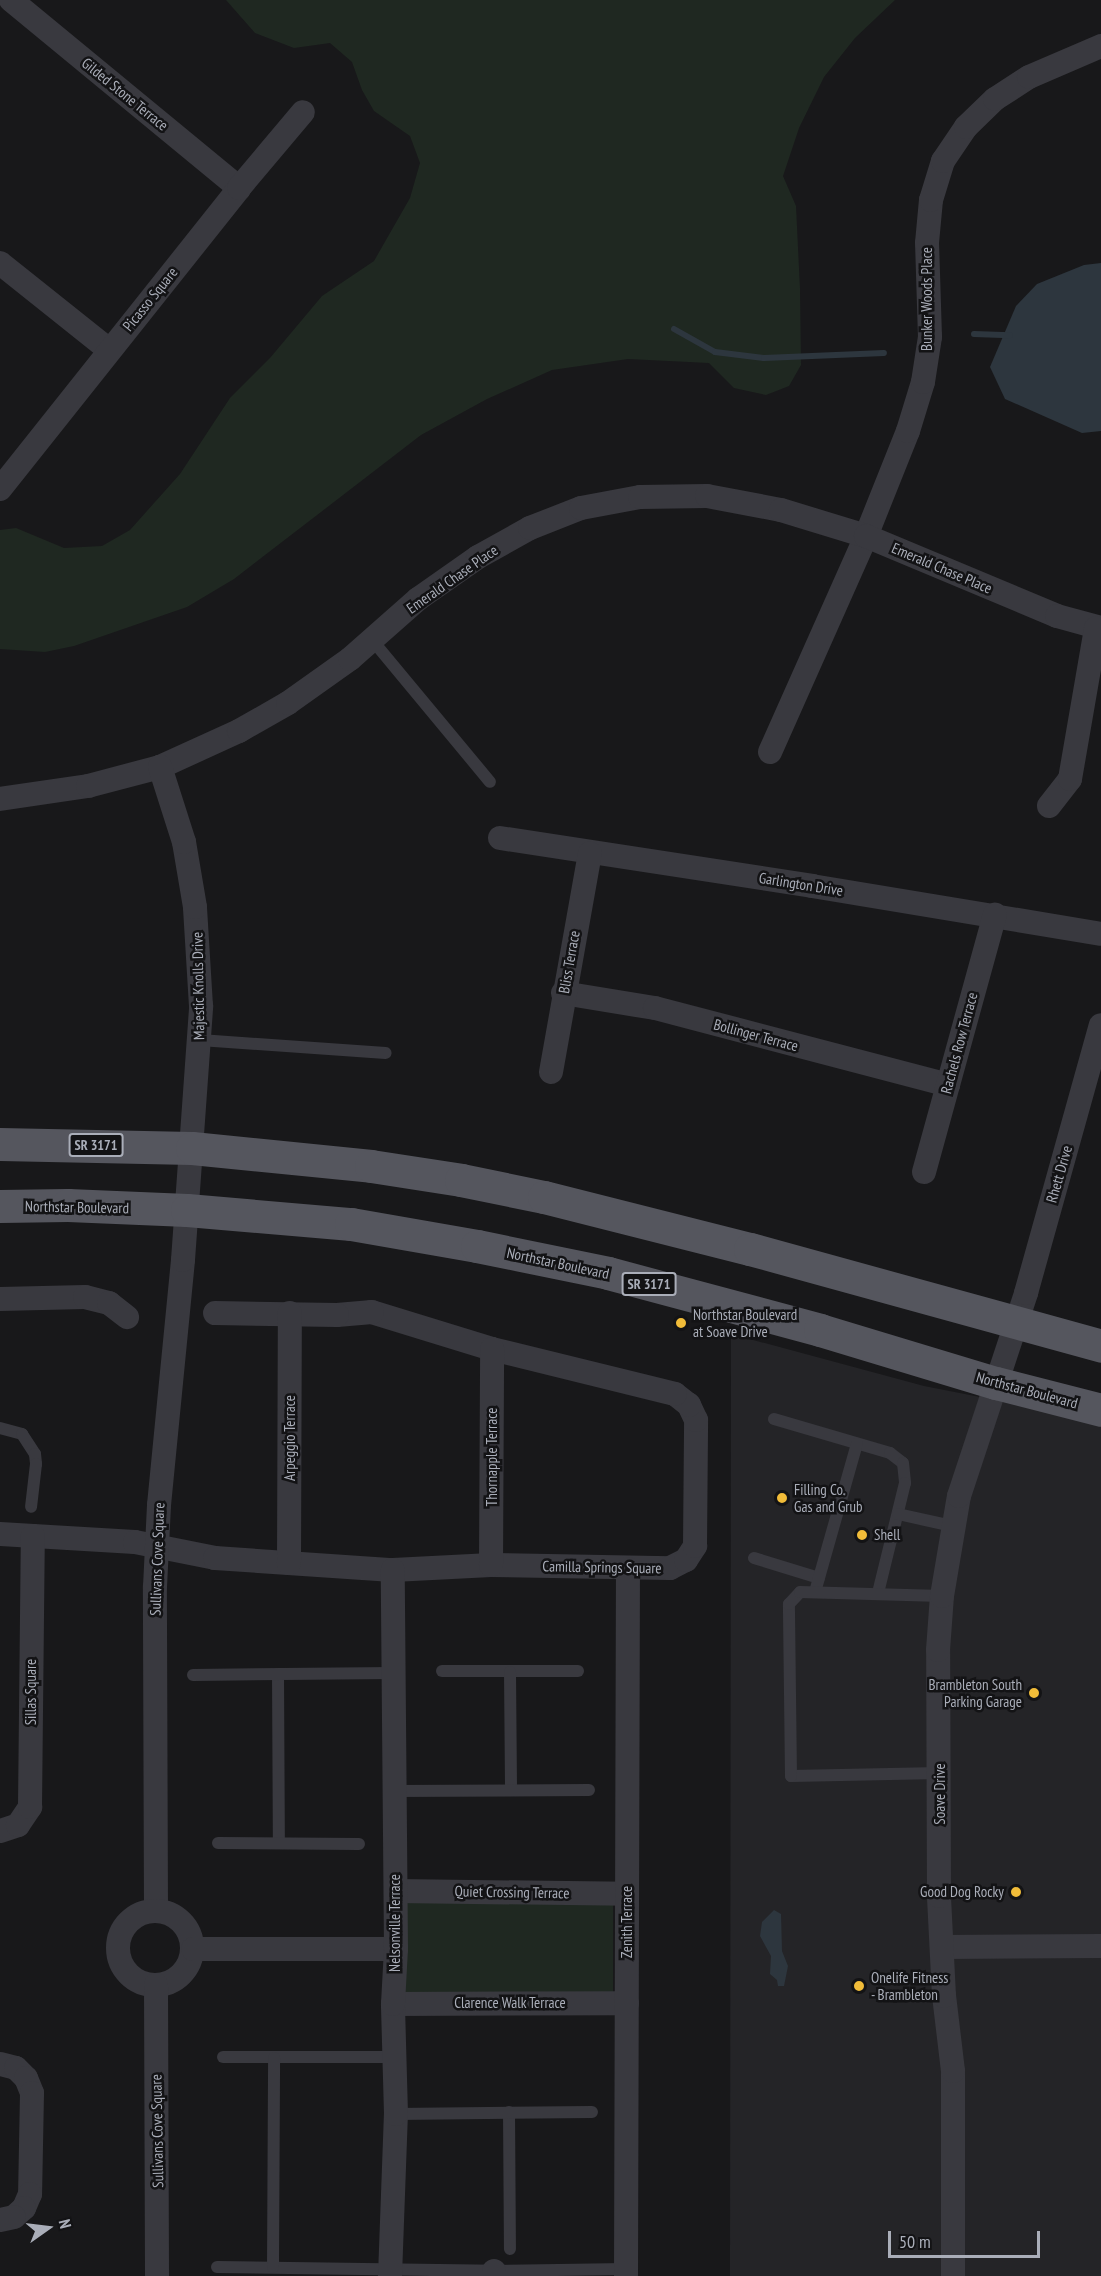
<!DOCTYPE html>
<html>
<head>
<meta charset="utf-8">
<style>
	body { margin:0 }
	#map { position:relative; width:1101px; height:2276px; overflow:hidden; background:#18181a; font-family:"PT Sans Narrow",sans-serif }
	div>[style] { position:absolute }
	.built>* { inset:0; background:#242427 }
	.green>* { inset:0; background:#1f2821; transform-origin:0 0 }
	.water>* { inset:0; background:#2d363e }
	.stream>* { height:6px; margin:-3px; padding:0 3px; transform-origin:3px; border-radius:3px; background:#2d363e }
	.service>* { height:12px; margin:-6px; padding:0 6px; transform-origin:6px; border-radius:6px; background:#39393f }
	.minor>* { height:24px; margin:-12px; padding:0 12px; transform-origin:12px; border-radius:12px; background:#39393f }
	.minor>.ring { margin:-12px; padding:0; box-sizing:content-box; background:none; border:24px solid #39393f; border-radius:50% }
	.primary>* { height:33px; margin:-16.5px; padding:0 16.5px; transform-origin:16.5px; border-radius:16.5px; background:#55565e }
	.dots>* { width:16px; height:16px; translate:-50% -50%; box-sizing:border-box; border:3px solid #131315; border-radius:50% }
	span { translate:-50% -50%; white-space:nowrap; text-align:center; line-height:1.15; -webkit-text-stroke:5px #131315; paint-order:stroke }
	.shield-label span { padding:2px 4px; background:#131315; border:2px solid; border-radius:4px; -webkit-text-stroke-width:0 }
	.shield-label { font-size:14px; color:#aaaeb9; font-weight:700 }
	.street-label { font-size:15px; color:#aaaeb9 }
	.poi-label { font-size:15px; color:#aaaeb9 }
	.left { translate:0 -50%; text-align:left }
	.right { translate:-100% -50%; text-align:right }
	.north { position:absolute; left:18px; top:2198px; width:60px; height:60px; -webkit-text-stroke:4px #131315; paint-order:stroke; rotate:76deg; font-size:16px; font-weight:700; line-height:24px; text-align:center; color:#aaaeb9 }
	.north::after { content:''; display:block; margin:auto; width:21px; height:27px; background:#aaaeb9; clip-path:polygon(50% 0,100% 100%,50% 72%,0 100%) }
	.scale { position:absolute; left:888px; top:2231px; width:152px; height:27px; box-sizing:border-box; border:3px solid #aaaeb9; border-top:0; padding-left:8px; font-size:18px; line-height:21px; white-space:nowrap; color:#aaaeb9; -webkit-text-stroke:4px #131315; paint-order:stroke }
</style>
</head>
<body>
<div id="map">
	<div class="built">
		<i style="clip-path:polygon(731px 1334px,924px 1386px,1056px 1412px,1101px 1425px,1101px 2276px,730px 2276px)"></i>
	</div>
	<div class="green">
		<i style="clip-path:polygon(226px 0,895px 0,855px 38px,824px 77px,799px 128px,783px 176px,796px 206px,800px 289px,801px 365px,789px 386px,766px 395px,734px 388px,709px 363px,628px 359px,552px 370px,487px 399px,421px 435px,234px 579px,187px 607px,74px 646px,45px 652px,0 649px,0 530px,16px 528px,64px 548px,102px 546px,130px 530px,180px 474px,230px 398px,270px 358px,322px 296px,374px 261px,410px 198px,420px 163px,410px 136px,374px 111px,362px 90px,352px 62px,330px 43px,294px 48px,255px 33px)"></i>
		<i style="left:400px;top:1902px;width:213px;height:93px"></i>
	</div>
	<div class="water">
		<i style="clip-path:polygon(1101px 263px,1101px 431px,1082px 433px,1005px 399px,990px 367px,1016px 306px,1037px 284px,1084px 265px)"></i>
		<i style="clip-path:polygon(774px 1910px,781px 1914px,782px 1951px,788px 1966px,784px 1986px,778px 1986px,777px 1980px,770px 1974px,771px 1956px,760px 1936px,762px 1922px)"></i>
	</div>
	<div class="stream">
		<i style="left:674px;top:329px;width:47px;rotate:29.3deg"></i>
		<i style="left:715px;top:352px;width:49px;rotate:7deg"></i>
		<i style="left:764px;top:358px;width:120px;rotate:-2.4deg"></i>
		<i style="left:974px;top:334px;width:36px;rotate:2deg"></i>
	</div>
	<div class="service">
		<i style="left:373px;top:641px;width:183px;rotate:50.3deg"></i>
		<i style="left:200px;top:1040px;width:186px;rotate:4deg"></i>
		<i style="left:774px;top:1419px;width:121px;rotate:16.3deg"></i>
		<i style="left:890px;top:1453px;width:16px;rotate:38deg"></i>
		<i style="left:903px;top:1463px;width:20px;rotate:84deg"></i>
		<i style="left:905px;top:1483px;width:113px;rotate:103.8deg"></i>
		<i style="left:0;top:1428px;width:23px;rotate:15deg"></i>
		<i style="left:22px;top:1434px;width:24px;rotate:57deg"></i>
		<i style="left:35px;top:1454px;width:10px;rotate:84deg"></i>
		<i style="left:36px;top:1464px;width:43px;rotate:96.6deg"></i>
		<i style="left:898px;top:1514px;width:55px;rotate:12.5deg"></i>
		<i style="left:754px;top:1558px;width:68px;rotate:17.1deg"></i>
		<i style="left:815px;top:1592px;width:154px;rotate:-74.2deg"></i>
		<i style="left:442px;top:1671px;width:136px"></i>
		<i style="left:510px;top:1672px;width:117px;rotate:89.5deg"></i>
		<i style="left:278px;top:1674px;width:168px;rotate:89.7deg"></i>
		<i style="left:193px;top:1675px;width:201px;rotate:-0.6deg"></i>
		<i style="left:940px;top:1773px;width:149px;rotate:178.8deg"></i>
		<i style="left:791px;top:1776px;width:172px;rotate:-90.7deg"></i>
		<i style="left:789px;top:1604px;width:16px;rotate:-47deg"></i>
		<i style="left:800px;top:1592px;width:142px;rotate:1.6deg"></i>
		<i style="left:393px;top:1791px;width:196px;rotate:-0.3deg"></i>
		<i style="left:218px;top:1843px;width:141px;rotate:0.4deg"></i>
		<i style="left:223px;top:2057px;width:172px"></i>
		<i style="left:509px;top:2112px;width:137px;rotate:89.6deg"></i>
		<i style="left:396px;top:2114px;width:196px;rotate:-0.6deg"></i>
		<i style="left:217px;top:2267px;width:277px;rotate:0.8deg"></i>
		<i style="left:494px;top:2271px;width:132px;rotate:-0.9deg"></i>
		<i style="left:273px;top:2267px;width:209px;rotate:-89.7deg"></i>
	</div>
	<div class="minor">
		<i style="left:11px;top:0;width:296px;rotate:39.5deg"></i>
		<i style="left:0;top:263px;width:139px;rotate:38.6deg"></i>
		<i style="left:0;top:489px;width:384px;rotate:-51.5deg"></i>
		<i style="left:239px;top:188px;width:99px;rotate:-49.9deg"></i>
		<i style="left:770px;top:752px;width:236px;rotate:-66deg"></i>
		<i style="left:866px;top:536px;width:113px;rotate:-68.2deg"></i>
		<i style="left:908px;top:431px;width:51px;rotate:-73deg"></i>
		<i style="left:923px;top:382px;width:46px;rotate:-81.2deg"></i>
		<i style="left:930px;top:337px;width:94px;rotate:-91.8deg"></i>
		<i style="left:927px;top:243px;width:43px;rotate:-84.7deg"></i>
		<i style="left:931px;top:200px;width:41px;rotate:-72.9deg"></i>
		<i style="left:943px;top:161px;width:41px;rotate:-55.9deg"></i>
		<i style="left:966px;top:127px;width:40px;rotate:-44deg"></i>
		<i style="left:995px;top:99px;width:40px;rotate:-32.9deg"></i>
		<i style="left:1029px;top:77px;width:78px;rotate:-23.3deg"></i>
		<i style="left:0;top:799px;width:89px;rotate:-8.4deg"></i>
		<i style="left:88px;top:786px;width:74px;rotate:-14.8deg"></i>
		<i style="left:160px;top:767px;width:87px;rotate:-24.5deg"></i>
		<i style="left:239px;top:731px;width:56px;rotate:-29.7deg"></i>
		<i style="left:288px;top:703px;width:76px;rotate:-35.4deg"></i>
		<i style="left:350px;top:659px;width:91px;rotate:-41.4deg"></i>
		<i style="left:418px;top:599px;width:73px;rotate:-35deg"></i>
		<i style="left:478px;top:557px;width:60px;rotate:-29.1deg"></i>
		<i style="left:530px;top:528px;width:55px;rotate:-21.4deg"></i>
		<i style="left:581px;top:508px;width:60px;rotate:-10.6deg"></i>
		<i style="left:640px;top:497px;width:67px;rotate:-0.9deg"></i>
		<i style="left:707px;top:496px;width:75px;rotate:10.7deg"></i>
		<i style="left:781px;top:510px;width:89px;rotate:17deg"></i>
		<i style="left:866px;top:536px;width:207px;rotate:22.7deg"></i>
		<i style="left:1057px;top:616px;width:46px;rotate:15.3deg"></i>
		<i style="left:1049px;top:806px;width:34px;rotate:-52deg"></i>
		<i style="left:1070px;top:779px;width:153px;rotate:-80.2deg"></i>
		<i style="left:500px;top:838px;width:316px;rotate:8.7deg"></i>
		<i style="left:812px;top:886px;width:293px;rotate:9.4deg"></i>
		<i style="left:563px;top:993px;width:93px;rotate:9.3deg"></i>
		<i style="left:655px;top:1008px;width:303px;rotate:14.7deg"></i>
		<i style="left:551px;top:1072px;width:222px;rotate:-79.9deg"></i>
		<i style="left:924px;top:1172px;width:267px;rotate:-74.6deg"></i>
		<i style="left:0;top:1299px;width:85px;rotate:-1.3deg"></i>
		<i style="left:85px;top:1297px;width:25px;rotate:14deg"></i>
		<i style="left:109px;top:1303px;width:23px;rotate:38deg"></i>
		<i style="left:0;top:1534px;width:135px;rotate:3.4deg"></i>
		<i style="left:135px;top:1542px;width:82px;rotate:11.3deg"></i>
		<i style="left:215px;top:1558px;width:178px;rotate:3.9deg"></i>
		<i style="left:393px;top:1570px;width:98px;rotate:-2.9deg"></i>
		<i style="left:491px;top:1565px;width:179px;rotate:1deg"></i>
		<i style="left:670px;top:1568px;width:18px;rotate:-27deg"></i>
		<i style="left:686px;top:1560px;width:17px;rotate:-57deg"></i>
		<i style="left:695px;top:1546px;width:126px;rotate:-89.5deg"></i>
		<i style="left:696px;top:1420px;width:17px;rotate:-115deg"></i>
		<i style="left:689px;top:1405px;width:18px;rotate:-142deg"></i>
		<i style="left:675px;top:1394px;width:188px;rotate:-166.2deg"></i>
		<i style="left:492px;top:1349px;width:126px;rotate:-162.9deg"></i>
		<i style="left:372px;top:1312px;width:35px;rotate:175deg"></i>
		<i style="left:337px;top:1315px;width:122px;rotate:-179.1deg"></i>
		<i style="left:289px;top:1563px;width:250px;rotate:-89.8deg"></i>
		<i style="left:491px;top:1565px;width:216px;rotate:-89.7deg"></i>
		<i style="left:0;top:1831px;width:19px;rotate:-18deg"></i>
		<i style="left:18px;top:1825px;width:22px;rotate:-56deg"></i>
		<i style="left:30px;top:1807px;width:271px;rotate:-89.4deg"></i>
		<i style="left:396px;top:1891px;width:231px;rotate:0.7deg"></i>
		<i style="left:156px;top:1910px;width:323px;rotate:-90.2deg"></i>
		<i style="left:155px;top:1587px;width:82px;rotate:-87.2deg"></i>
		<i style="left:159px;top:1505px;width:246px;rotate:-84.4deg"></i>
		<i style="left:183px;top:1260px;width:255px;rotate:-85.9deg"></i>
		<i style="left:201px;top:1006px;width:99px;rotate:-93.5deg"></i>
		<i style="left:195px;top:907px;width:66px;rotate:-99.6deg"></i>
		<i style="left:184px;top:842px;width:79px;rotate:-107.7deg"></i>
		<i class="ring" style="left:118px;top:1911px;width:50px;height:50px"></i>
		<i style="left:942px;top:1947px;width:159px;rotate:-0.4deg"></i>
		<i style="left:193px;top:1949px;width:203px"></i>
		<i style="left:156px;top:1985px;width:291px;rotate:89.8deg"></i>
		<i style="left:393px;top:2004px;width:234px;rotate:-0.2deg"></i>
		<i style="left:0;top:2064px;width:16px;rotate:14deg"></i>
		<i style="left:16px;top:2068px;width:14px;rotate:45deg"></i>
		<i style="left:26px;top:2078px;width:16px;rotate:68deg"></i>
		<i style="left:32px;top:2093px;width:101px;rotate:91.1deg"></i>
		<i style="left:30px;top:2194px;width:15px;rotate:113deg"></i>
		<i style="left:24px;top:2208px;width:13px;rotate:138deg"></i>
		<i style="left:14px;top:2217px;width:14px;rotate:168deg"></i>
		<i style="left:390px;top:2276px;width:162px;rotate:-87.9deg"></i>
		<i style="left:396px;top:2114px;width:110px;rotate:-91.6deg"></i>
		<i style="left:393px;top:2004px;width:55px;rotate:-86.9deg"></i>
		<i style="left:396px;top:1949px;width:379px;rotate:-90.5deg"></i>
		<i style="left:494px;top:2276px;width:5px;rotate:-90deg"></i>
		<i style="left:626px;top:2276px;width:707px;rotate:-89.84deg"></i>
		<i style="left:953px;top:2276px;width:205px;rotate:-90deg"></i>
		<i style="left:953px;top:2071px;width:76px;rotate:-96.8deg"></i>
		<i style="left:944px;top:1996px;width:100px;rotate:-92.9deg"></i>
		<i style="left:939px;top:1896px;width:246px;rotate:-90.2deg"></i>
		<i style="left:938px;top:1650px;width:54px;rotate:-85.8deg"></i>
		<i style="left:942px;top:1596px;width:101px;rotate:-80.4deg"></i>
		<i style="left:959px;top:1496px;width:214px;rotate:-71.7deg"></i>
		<i style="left:1026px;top:1293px;width:278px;rotate:-74.4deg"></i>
	</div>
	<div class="primary">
		<i style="left:0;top:1144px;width:192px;rotate:1.2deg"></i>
		<i style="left:192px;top:1148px;width:180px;rotate:5.7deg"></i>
		<i style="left:371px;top:1166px;width:91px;rotate:8.8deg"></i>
		<i style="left:461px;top:1180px;width:85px;rotate:11.6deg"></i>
		<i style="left:544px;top:1197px;width:212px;rotate:14.2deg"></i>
		<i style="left:750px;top:1249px;width:364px;rotate:15.4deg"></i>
		<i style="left:0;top:1206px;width:68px;rotate:-0.8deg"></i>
		<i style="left:68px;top:1205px;width:119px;rotate:2.4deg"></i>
		<i style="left:187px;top:1210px;width:165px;rotate:4.9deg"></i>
		<i style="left:351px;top:1224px;width:128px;rotate:9.9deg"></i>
		<i style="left:477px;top:1246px;width:134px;rotate:11.6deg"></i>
		<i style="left:608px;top:1273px;width:220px;rotate:15deg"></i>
		<i style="left:820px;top:1330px;width:184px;rotate:16.8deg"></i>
		<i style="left:996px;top:1383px;width:108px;rotate:14.4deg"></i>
	</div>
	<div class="dots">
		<i style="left:681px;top:1323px;background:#f1bc39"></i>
		<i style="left:782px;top:1498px;background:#f1bc39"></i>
		<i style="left:862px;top:1535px;background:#f1bc39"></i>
		<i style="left:1034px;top:1693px;background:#f1bc39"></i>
		<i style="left:1016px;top:1892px;background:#f1bc39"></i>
		<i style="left:859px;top:1986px;background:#f1bc39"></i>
	</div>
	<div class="shield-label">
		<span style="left:96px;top:1145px">SR 3171</span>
		<span style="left:649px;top:1284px">SR 3171</span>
	</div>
	<div class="street-label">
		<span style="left:125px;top:94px;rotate:39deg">Gilded Stone Terrace</span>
		<span style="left:150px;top:299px;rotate:-51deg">Picasso Square</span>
		<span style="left:927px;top:299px;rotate:-90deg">Bunker Woods Place</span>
		<span style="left:942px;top:568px;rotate:23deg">Emerald Chase Place</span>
		<span style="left:452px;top:579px;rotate:-35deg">Emerald Chase Place</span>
		<span style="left:801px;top:884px;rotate:9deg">Garlington Drive</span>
		<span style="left:569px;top:962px;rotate:-80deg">Bliss Terrace</span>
		<span style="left:198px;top:986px;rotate:-91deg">Majestic Knolls Drive</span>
		<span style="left:756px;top:1035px;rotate:15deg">Bollinger Terrace</span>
		<span style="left:959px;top:1043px;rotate:-75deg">Rachels Row Terrace</span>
		<span style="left:1059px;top:1174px;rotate:-74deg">Rhett Drive</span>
		<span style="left:77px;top:1207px;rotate:1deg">Northstar Boulevard</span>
		<span style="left:558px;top:1263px;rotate:12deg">Northstar Boulevard</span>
		<span style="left:1027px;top:1390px;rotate:15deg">Northstar Boulevard</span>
		<span style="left:290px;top:1438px;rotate:-90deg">Arpeggio Terrace</span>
		<span style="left:492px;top:1457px;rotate:-90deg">Thornapple Terrace</span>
		<span style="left:157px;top:1559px;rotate:-88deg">Sullivans Cove Square</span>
		<span style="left:602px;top:1567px;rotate:1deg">Camilla Springs Square</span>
		<span style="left:31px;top:1692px;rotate:-90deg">Sillas Square</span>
		<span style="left:940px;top:1794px;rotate:-90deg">Soave Drive</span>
		<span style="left:512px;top:1892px;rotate:1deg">Quiet Crossing Terrace</span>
		<span style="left:627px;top:1922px;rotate:-90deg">Zenith Terrace</span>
		<span style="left:395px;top:1923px;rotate:-90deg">Nelsonville Terrace</span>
		<span style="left:510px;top:2003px">Clarence Walk Terrace</span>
		<span style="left:157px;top:2131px;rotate:-91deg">Sullivans Cove Square</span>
	</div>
	<div class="poi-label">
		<span class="left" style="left:693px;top:1323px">Northstar Boulevard<br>at Soave Drive</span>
		<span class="left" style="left:794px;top:1498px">Filling Co.<br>Gas and Grub</span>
		<span class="left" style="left:874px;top:1535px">Shell</span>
		<span class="right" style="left:1022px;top:1693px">Brambleton South<br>Parking Garage</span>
		<span class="right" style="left:1004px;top:1892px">Good Dog Rocky</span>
		<span class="left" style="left:871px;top:1986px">Onelife Fitness<br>- Brambleton</span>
	</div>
	<div class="north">N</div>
	<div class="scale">50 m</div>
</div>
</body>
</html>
